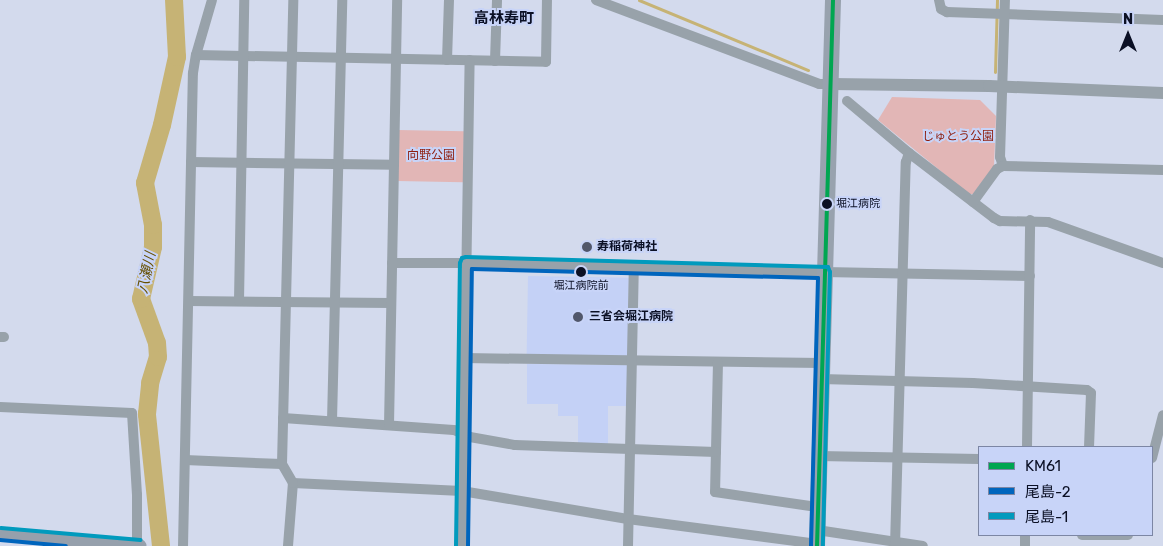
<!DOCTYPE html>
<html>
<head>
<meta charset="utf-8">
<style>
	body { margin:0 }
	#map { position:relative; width:1163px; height:546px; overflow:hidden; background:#d3daed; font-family:Rubik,"Noto Sans JP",sans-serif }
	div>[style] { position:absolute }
	.built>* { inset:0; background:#c4d1f6; transform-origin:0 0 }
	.green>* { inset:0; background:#e2b6b6; transform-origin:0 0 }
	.stream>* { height:3px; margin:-1.5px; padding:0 1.5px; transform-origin:1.5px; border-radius:1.5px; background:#c6b375 }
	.river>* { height:18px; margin:-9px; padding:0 9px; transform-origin:9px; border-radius:9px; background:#c6b375 }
	.minor>* { height:10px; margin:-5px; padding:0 5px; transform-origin:5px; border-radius:5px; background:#98a2aa }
	.tertiary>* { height:12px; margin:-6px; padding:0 6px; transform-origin:6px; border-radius:6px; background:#98a2aa }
	.secondary>* { height:14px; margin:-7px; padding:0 7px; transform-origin:7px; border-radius:7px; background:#96a0ac }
	.trunk>* { height:16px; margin:-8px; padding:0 8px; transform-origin:8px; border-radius:8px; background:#98a2ae }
	.bus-1>* { height:4px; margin:-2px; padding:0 2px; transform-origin:2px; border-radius:2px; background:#00a651 }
	.bus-2>* { height:4px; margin:-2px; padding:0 2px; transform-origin:2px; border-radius:2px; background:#0065bd }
	.bus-3>* { height:4px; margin:-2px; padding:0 2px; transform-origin:2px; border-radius:2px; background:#019abd }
	.dots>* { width:14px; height:14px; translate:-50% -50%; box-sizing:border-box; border:2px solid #c8d4f8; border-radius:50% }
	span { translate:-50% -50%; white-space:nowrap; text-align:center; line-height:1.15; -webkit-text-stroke:4px #c8d4f8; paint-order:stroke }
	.bus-label { font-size:11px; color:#0b1025 }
	.left { translate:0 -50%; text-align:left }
	.park-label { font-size:12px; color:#8e1d0e }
	.poi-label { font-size:12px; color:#0b1025; font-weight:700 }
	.water-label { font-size:14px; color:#665000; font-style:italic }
	.quarter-label { font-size:15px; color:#0b1025; font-weight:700 }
	.legend { position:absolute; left:978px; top:446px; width:175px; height:90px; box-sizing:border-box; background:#c8d4f8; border:1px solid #7c86a4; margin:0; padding:6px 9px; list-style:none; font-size:15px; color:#0b1025 }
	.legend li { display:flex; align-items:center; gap:10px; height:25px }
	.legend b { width:25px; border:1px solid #7c86a4 }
	.north { position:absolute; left:1103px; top:10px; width:50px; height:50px; -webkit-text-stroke:4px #c8d4f8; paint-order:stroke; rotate:0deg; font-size:14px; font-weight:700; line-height:20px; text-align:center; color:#0b1025 }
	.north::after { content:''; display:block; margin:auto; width:18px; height:22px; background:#0b1025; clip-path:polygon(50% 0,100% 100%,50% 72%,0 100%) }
</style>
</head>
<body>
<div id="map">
	<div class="built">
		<i style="left:528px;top:276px;width:101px;height:79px;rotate:1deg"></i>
		<i style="clip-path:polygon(527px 364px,629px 365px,629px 406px,608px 406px,608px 446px,578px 445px,578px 416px,558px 416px,558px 404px,527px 404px)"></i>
	</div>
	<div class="green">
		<i style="clip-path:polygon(892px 97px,980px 100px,996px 116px,994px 166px,973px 194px,969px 194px,878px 120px)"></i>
		<i style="left:398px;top:130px;width:66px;height:51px;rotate:1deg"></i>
	</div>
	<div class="stream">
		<i style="left:639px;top:0;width:183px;rotate:22.5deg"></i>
		<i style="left:995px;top:72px;width:72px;rotate:-88.4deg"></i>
	</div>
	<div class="river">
		<i style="left:161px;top:546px;width:133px;rotate:-96.1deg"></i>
		<i style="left:147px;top:414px;width:31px;rotate:-84deg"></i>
		<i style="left:150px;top:383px;width:27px;rotate:-73deg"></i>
		<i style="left:158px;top:357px;width:14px;rotate:-94deg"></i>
		<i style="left:157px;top:343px;width:47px;rotate:-110deg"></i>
		<i style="left:141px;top:299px;width:53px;rotate:-77deg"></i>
		<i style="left:153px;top:247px;width:22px;rotate:-90deg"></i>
		<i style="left:153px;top:225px;width:43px;rotate:-100.8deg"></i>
		<i style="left:145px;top:183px;width:60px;rotate:-73.7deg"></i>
		<i style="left:162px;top:125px;width:70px;rotate:-77.6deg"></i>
		<i style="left:177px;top:57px;width:57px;rotate:-93deg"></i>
	</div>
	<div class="minor">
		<i style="left:596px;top:0;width:238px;rotate:20.6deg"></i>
		<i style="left:819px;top:84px;width:12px"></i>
		<i style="left:939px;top:0;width:9px;rotate:77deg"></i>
		<i style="left:941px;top:9px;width:7px;rotate:27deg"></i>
		<i style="left:947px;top:12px;width:216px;rotate:2.1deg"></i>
		<i style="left:196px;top:55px;width:350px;rotate:1.1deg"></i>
		<i style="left:546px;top:62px;width:62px;rotate:-89.1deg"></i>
		<i style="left:447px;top:60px;width:60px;rotate:-88.1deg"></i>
		<i style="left:495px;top:61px;width:61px;rotate:-88.1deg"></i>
		<i style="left:847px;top:101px;width:81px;rotate:40deg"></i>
		<i style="left:909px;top:153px;width:107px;rotate:37.4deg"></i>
		<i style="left:994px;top:218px;width:7px;rotate:27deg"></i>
		<i style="left:1000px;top:221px;width:48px;rotate:1.2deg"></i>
		<i style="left:1048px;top:222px;width:122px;rotate:19.6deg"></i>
		<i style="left:191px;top:162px;width:203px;rotate:0.8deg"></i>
		<i style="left:1003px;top:166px;width:9px;rotate:-108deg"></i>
		<i style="left:1000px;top:157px;width:157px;rotate:-88.2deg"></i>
		<i style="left:973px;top:202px;width:41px;rotate:-54deg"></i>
		<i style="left:997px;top:169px;width:7px;rotate:-27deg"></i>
		<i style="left:1003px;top:166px;width:160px;rotate:1.4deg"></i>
		<i style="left:392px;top:263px;width:74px"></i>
		<i style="left:824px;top:272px;width:206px;rotate:1.1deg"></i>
		<i style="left:189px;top:301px;width:202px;rotate:0.6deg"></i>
		<i style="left:239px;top:301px;width:301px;rotate:-89deg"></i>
		<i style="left:0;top:337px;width:4px"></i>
		<i style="left:464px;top:358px;width:358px;rotate:0.8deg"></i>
		<i style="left:718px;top:362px;width:130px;rotate:91.3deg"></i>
		<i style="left:715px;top:492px;width:103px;rotate:8.4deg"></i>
		<i style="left:821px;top:379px;width:152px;rotate:1.5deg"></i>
		<i style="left:973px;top:383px;width:114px;rotate:3.5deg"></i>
		<i style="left:1087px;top:390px;width:5px;rotate:37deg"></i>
		<i style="left:1091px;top:393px;width:54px;rotate:92.1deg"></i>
		<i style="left:0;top:407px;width:132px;rotate:2.6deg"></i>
		<i style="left:132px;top:413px;width:82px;rotate:86.5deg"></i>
		<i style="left:137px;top:495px;width:51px;rotate:90deg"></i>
		<i style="left:283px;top:418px;width:171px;rotate:4deg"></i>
		<i style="left:454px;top:430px;width:17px;rotate:24deg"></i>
		<i style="left:470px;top:437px;width:46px;rotate:10.1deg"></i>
		<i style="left:515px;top:445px;width:201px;rotate:2deg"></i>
		<i style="left:332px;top:421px;width:421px;rotate:-88.6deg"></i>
		<i style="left:389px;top:425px;width:425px;rotate:-88.9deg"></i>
		<i style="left:1027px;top:447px;width:227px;rotate:-89.2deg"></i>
		<i style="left:819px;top:456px;width:160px;rotate:1.1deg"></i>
		<i style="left:1152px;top:458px;width:44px;rotate:-75.7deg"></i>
		<i style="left:185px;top:460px;width:97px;rotate:2.4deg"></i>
		<i style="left:293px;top:483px;width:169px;rotate:2.7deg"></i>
		<i style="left:462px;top:491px;width:168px;rotate:9.6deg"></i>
		<i style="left:628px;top:519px;width:191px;rotate:7.5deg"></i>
		<i style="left:817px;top:530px;width:107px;rotate:8.6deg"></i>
		<i style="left:1082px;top:535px;width:46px"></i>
		<i style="left:183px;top:546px;width:473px;rotate:-88.8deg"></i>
		<i style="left:193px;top:73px;width:18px;rotate:-81deg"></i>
		<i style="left:196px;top:55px;width:57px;rotate:-73.8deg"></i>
		<i style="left:288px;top:546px;width:63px;rotate:-85.5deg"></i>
		<i style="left:293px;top:483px;width:22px;rotate:-120deg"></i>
		<i style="left:282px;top:464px;width:464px;rotate:-88.6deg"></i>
		<i style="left:462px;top:546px;width:486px;rotate:-89.1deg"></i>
		<i style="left:628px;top:546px;width:279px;rotate:-88.8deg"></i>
		<i style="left:895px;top:546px;width:384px;rotate:-88.4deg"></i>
		<i style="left:906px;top:162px;width:9px;rotate:-72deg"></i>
		<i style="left:1025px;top:546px;width:11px;rotate:-90deg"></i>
	</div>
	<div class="tertiary">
		<i style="left:831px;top:84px;width:158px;rotate:0.7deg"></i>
		<i style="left:989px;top:86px;width:174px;rotate:2.3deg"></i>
		<i style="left:466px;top:263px;width:358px;rotate:1.4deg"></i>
	</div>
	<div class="secondary">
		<i style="left:0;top:534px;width:140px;rotate:4.9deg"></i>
	</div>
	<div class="trunk">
		<i style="left:817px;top:546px;width:546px;rotate:-88.32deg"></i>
	</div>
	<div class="bus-1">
		<i style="left:817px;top:546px;width:546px;rotate:-88.32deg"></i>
	</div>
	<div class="bus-2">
		<i style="left:0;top:540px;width:66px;rotate:5.2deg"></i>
		<i style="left:468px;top:546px;width:277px;rotate:-89.2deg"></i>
		<i style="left:472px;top:269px;width:346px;rotate:1.5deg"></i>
		<i style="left:818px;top:278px;width:268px;rotate:91.5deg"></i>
	</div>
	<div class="bus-3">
		<i style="left:1px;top:528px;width:140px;rotate:4.9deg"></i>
		<i style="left:456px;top:546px;width:283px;rotate:-89.2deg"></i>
		<i style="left:460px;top:263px;width:5px;rotate:-68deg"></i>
		<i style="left:462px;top:258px;width:4px;rotate:-14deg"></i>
		<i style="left:466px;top:257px;width:362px;rotate:1.6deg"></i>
		<i style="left:828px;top:267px;width:5px;rotate:68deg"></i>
		<i style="left:830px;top:272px;width:274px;rotate:91.5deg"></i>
	</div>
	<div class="dots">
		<i style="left:827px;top:204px;background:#0b1025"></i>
		<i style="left:587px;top:247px;background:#51576b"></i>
		<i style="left:581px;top:272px;background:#0b1025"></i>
		<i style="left:578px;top:317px;background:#51576b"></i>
	</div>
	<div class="bus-label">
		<span class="left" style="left:836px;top:204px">堀江病院</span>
		<span style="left:581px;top:286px">堀江病院前</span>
	</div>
	<div class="park-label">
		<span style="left:958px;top:137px">じゅとう公園</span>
		<span style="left:431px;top:156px">向野公園</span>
	</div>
	<div class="poi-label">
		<span class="left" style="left:597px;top:247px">寿稲荷神社</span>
		<span class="left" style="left:589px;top:317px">三省会堀江病院</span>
	</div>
	<div class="water-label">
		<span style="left:147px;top:273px;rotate:-78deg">八瀬川</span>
	</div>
	<div class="quarter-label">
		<span style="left:504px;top:19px">高林寿町</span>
	</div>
	<ul class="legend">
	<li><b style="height:6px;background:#00a651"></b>KM61</li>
	<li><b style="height:6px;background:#0065bd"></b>尾島-2</li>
	<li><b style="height:6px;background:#019abd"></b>尾島-1</li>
	</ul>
	<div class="north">N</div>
</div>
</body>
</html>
